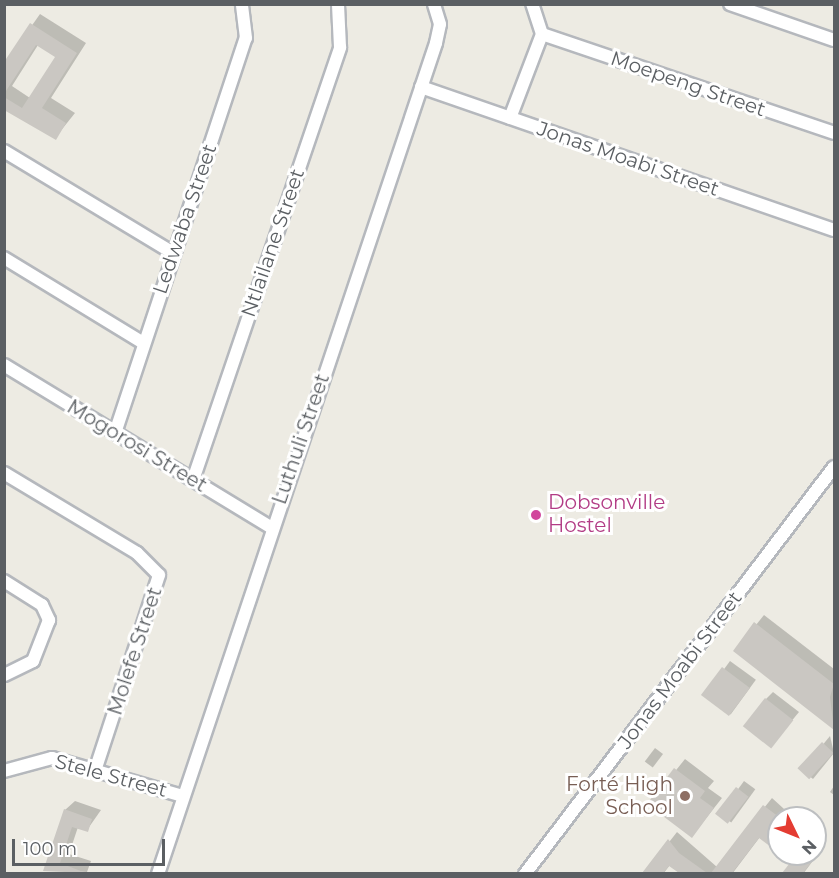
<!DOCTYPE html>
<html>
<head>
<meta charset="utf-8">
<style>
	body { margin:0 }
	#map { position:relative; width:839px; height:878px; overflow:hidden; background:#edebe3; font-family:Montserrat,sans-serif }
	div>[style] { position:absolute }
	.shadow>* { inset:0; background:#0003; transform-origin:0 0 }
	.building>* { inset:0; background:#cac7c2; transform-origin:0 0 }
	.roads { filter:drop-shadow(2px 0 #b5b8bd) drop-shadow(-2px 0 #b5b8bd) drop-shadow(0 2px #b5b8bd) drop-shadow(0 -2px #b5b8bd) }
	.minor>* { height:12px; margin:-6px; padding:0 6px; transform-origin:6px; border-radius:6px; background:#fff }
	.dots>* { width:16px; height:16px; translate:-50% -50%; box-sizing:border-box; border:3px solid #fff; border-radius:50% }
	span { translate:-50% -50%; white-space:nowrap; text-align:center; line-height:1.15; -webkit-text-stroke:6px #fff; paint-order:stroke }
	.street-label { font-size:20px; color:#5b5f63 }
	.hotel-label { font-size:20px; color:#b23c85 }
	.left { translate:0 -50%; text-align:left }
	.education-label { font-size:20px; color:#785e54 }
	.right { translate:-100% -50%; text-align:right }
	.frame { position:absolute; inset:0; border:6px solid #5b5f63; pointer-events:none }
	.north { position:absolute; left:767px; top:806px; width:60px; height:60px; box-sizing:border-box; background:#fff; border:2px solid #bdbfc1; border-radius:50%; rotate:133deg; font-size:16px; font-weight:700; line-height:24px; text-align:center; color:#5b5f63 }
	.north::after { content:''; display:block; margin:auto; width:21px; height:27px; background:#e43c32; clip-path:polygon(50% 0,100% 100%,50% 72%,0 100%) }
	.scale { position:absolute; left:12px; top:839px; width:153px; height:27px; box-sizing:border-box; border:3px solid #5b5f63; border-top:0; padding-left:8px; font-size:18px; line-height:21px; white-space:nowrap; color:#5b5f63; -webkit-text-stroke:4px #fff; paint-order:stroke }
</style>
</head>
<body>
<div id="map">
	<div class="shadow">
		<i style="clip-path:polygon(evenodd,40px 14px,86px 43px,51px 98px,75px 113px,55px 138px,4px 108px,4px 65px,40px 14px,38px 45px,57px 56px,30px 98px,12px 86px,38px 45px)"></i>
		<i style="clip-path:polygon(764px 615px,834px 669px,834px 728px,735px 651px)"></i>
		<i style="left:730px;top:661px;width:32px;height:43px;rotate:36deg"></i>
		<i style="clip-path:polygon(773px 692px,799px 712px,771px 746px,766px 699px)"></i>
		<i style="clip-path:polygon(830px 736px,834px 753px,813px 779px,802px 770px)"></i>
		<i style="left:655px;top:748px;width:10px;height:17px;rotate:37deg"></i>
		<i style="clip-path:polygon(685px 759px,714px 781px,708px 788px,722px 798px,692px 836px,649px 804px)"></i>
		<i style="left:744px;top:781px;width:14px;height:41px;rotate:36deg"></i>
		<i style="clip-path:polygon(834px 786px,834px 795px,830px 792px)"></i>
		<i style="clip-path:polygon(772px 798px,794px 818px,779px 818px,779px 852px,760px 837px,732px 874px,681px 874px,670px 865px,663px 874px,644px 874px,677px 832px,717px 867px)"></i>
		<i style="clip-path:polygon(75px 801px,101px 810px,87px 830px,78px 827px,69px 854px,91px 861px,87px 872px,45px 870px,65px 810px)"></i>
		<i style="clip-path:polygon(815px 845px,821px 850px,803px 874px,784px 874px,793px 862px,782px 854px,815px 854px)"></i>
	</div>
	<div class="building">
		<i style="clip-path:polygon(30px 23px,77px 53px,42px 108px,66px 123px,56px 140px,4px 110px,4px 97px,22px 108px,55px 57px,36px 45px,4px 94px,4px 62px)"></i>
		<i style="clip-path:polygon(754px 622px,834px 684px,830px 697px,834px 730px,733px 651px)"></i>
		<i style="left:722px;top:667px;width:35px;height:35px;rotate:37deg"></i>
		<i style="left:765px;top:698px;width:36px;height:36px;rotate:38deg"></i>
		<i style="left:822px;top:742px;width:16px;height:36px;rotate:43deg"></i>
		<i style="clip-path:polygon(674px 768px,705px 791px,700px 798px,714px 808px,692px 838px,647px 804px)"></i>
		<i style="left:736px;top:787px;width:16px;height:34px;rotate:38deg"></i>
		<i style="clip-path:polygon(763px 805px,779px 817px,779px 853px,759px 838px,732px 873px,711px 873px)"></i>
		<i style="clip-path:polygon(64px 809px,92px 819px,88px 832px,72px 827px,60px 863px,86px 873px,43px 871px)"></i>
		<i style="clip-path:polygon(668px 839px,679px 853px,707px 873px,679px 873px,669px 866px,663px 873px,642px 873px)"></i>
		<i style="clip-path:polygon(797px 854px,814px 859px,803px 873px,782px 873px)"></i>
	</div>
	<div class="roads">
		<div class="minor">
			<i style="left:730px;top:4px;width:110px;rotate:19.1deg"></i>
			<i style="left:542px;top:34px;width:308px;rotate:18.7deg"></i>
			<i style="left:421px;top:87px;width:437px;rotate:19.1deg"></i>
			<i style="left:510px;top:118px;width:90px;rotate:-69.1deg"></i>
			<i style="left:542px;top:34px;width:32px;rotate:-108deg"></i>
			<i style="left:4px;top:151px;width:197px;rotate:31.1deg"></i>
			<i style="left:4px;top:258px;width:163px;rotate:31.4deg"></i>
			<i style="left:4px;top:365px;width:311px;rotate:31.3deg"></i>
			<i style="left:115px;top:433px;width:416px;rotate:-71.7deg"></i>
			<i style="left:246px;top:38px;width:34px;rotate:-97deg"></i>
			<i style="left:4px;top:473px;width:155px;rotate:31deg"></i>
			<i style="left:137px;top:553px;width:31px;rotate:45deg"></i>
			<i style="left:159px;top:575px;width:203px;rotate:108.1deg"></i>
			<i style="left:193px;top:480px;width:457px;rotate:-71.2deg"></i>
			<i style="left:340px;top:47px;width:43px;rotate:-92.7deg"></i>
			<i style="left:4px;top:581px;width:45px;rotate:32.3deg"></i>
			<i style="left:42px;top:605px;width:17px;rotate:65deg"></i>
			<i style="left:49px;top:620px;width:44px;rotate:111.3deg"></i>
			<i style="left:33px;top:661px;width:32px;rotate:154deg"></i>
			<i style="left:4px;top:771px;width:50px;rotate:-15.2deg"></i>
			<i style="left:52px;top:758px;width:136px;rotate:16.2deg"></i>
			<i style="left:158px;top:874px;width:876px;rotate:-71.5deg"></i>
			<i style="left:436px;top:43px;width:19px;rotate:-78deg"></i>
			<i style="left:440px;top:24px;width:21px;rotate:-107deg"></i>
			<i style="left:525px;top:874px;width:511px;rotate:-52.79deg"></i>
		</div>
	</div>
	<div class="dots">
		<i style="left:536px;top:515px;background:#d1479c"></i>
		<i style="left:685px;top:796px;background:#8d6e63"></i>
	</div>
	<div class="street-label">
		<span style="left:688px;top:84px;rotate:19deg">Moepeng Street</span>
		<span style="left:628px;top:159px;rotate:19deg">Jonas Moabi Street</span>
		<span style="left:185px;top:219px;rotate:-71deg">Ledwaba Street</span>
		<span style="left:273px;top:243px;rotate:-71deg">Ntlailane Street</span>
		<span style="left:301px;top:439px;rotate:-71deg">Luthuli Street</span>
		<span style="left:137px;top:446px;rotate:31deg">Mogorosi Street</span>
		<span style="left:135px;top:651px;rotate:-72deg">Molefe Street</span>
		<span style="left:680px;top:670px;rotate:-53deg">Jonas Moabi Street</span>
		<span style="left:111px;top:776px;rotate:15deg">Stele Street</span>
	</div>
	<div class="hotel-label">
		<span class="left" style="left:548px;top:514px">Dobsonville<br>Hostel</span>
	</div>
	<div class="education-label">
		<span class="right" style="left:673px;top:796px">Forté High<br>School</span>
	</div>
	<div class="frame"></div>
	<div class="north">N</div>
	<div class="scale">100 m</div>
</div>
</body>
</html>
